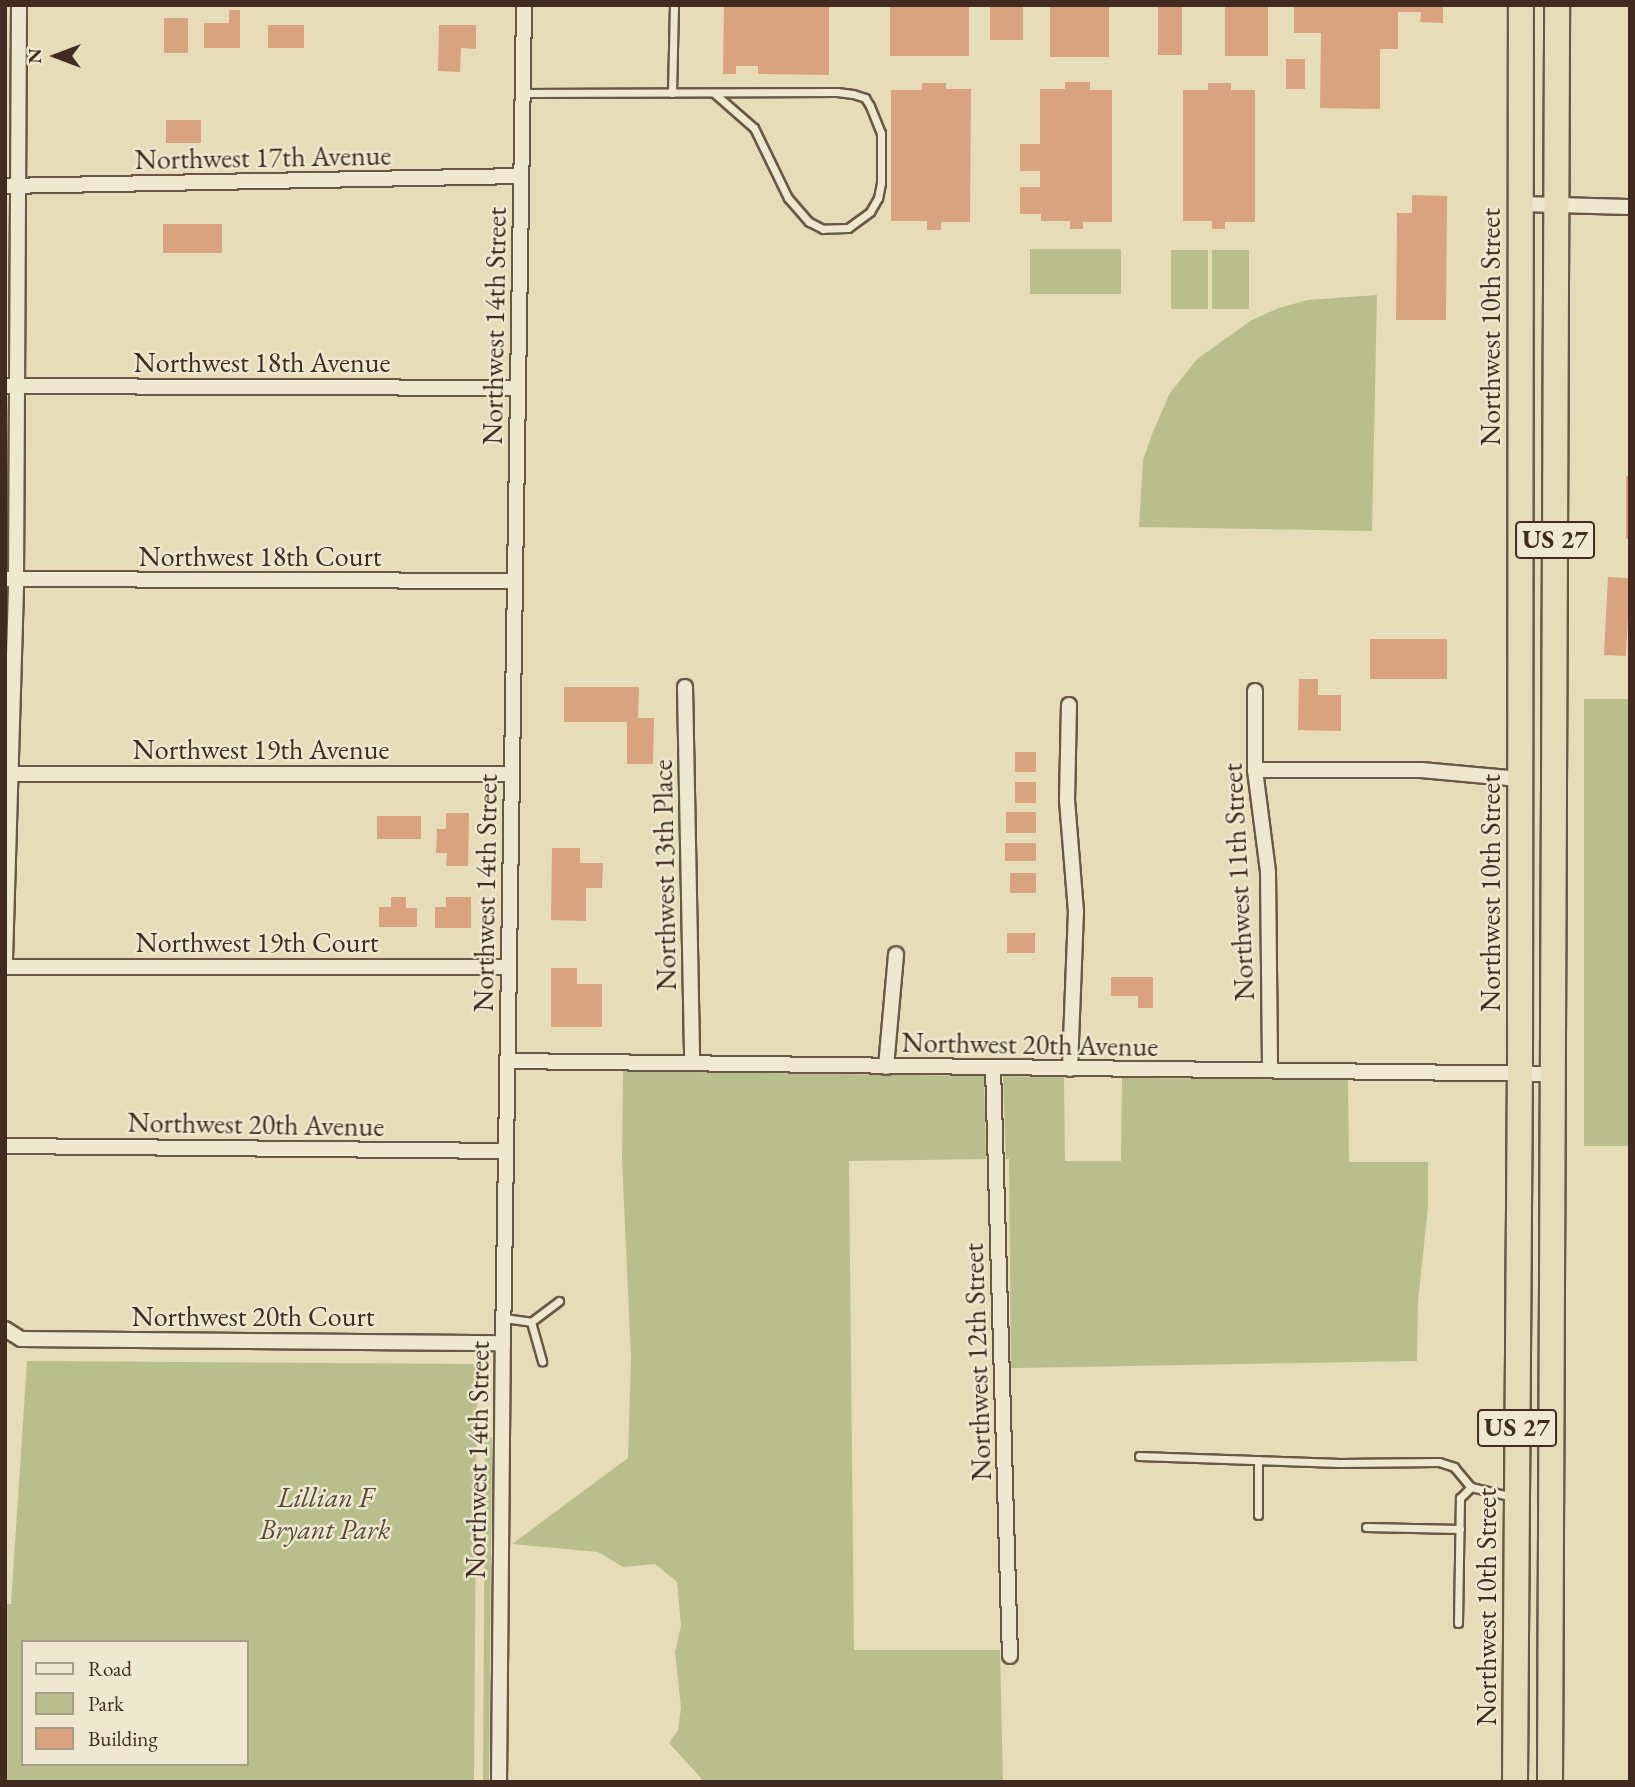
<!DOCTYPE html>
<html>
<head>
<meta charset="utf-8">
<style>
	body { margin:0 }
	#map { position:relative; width:1635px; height:1787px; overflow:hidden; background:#e7dcb8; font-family:"EB Garamond",serif }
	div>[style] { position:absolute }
	.green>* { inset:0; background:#b9bf8c; transform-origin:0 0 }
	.building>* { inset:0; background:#d9a380; transform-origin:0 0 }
	.roads { filter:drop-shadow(2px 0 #6a5747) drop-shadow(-2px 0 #6a5747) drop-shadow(0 2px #6a5747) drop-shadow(0 -2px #6a5747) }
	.lane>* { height:7px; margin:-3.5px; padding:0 3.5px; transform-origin:3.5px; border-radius:3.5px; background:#efe8d1 }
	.street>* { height:14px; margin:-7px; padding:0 7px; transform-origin:7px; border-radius:7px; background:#efe8d1 }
	.highway>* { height:24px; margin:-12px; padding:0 12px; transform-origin:12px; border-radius:12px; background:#e7dcb8 }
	span { translate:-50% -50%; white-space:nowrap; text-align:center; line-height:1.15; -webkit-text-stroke:5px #efe8d1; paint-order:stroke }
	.shield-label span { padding:2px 5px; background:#efe8d1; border:2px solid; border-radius:5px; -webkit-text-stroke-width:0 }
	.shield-label { font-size:26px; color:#412b21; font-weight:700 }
	.street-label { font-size:28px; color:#412b21 }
	.park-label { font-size:28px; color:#594936; font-style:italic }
	.frame { position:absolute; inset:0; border:7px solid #412b21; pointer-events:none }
	.legend { position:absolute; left:21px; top:1640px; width:228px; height:126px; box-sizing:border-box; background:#efe8d1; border:2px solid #a99c8b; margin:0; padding:9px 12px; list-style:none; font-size:21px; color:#412b21 }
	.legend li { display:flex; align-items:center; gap:14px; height:35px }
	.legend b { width:35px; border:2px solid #a99c8b }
	.north { position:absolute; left:21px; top:21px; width:70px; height:70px; -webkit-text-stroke:5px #efe8d1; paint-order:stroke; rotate:270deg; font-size:19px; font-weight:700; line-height:28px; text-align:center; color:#412b21 }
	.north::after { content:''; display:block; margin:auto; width:24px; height:32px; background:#412b21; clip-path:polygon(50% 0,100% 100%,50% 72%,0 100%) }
</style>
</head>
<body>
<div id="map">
	<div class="green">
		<i style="left:1030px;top:249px;width:91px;height:45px"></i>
		<i style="left:1171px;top:250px;width:37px;height:59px"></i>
		<i style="left:1212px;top:250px;width:37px;height:59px"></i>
		<i style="clip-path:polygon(1377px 295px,1372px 531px,1139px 527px,1143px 460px,1152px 434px,1170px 393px,1197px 359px,1252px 320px,1279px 308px,1308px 300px)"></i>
		<i style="left:1630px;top:699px;width:447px;height:46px;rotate:90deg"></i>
		<i style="clip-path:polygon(623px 1071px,984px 1076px,986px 1159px,849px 1161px,854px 1650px,1000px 1650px,1003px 1782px,701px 1782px,701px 1778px,669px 1743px,678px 1730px,681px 1708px,675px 1652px,681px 1626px,677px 1582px,655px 1564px,623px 1567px,598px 1552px,512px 1544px,628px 1458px,631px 1358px,622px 1160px)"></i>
		<i style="clip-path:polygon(1003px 1076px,1064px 1077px,1065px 1161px,1121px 1161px,1122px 1078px,1348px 1080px,1349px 1162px,1428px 1162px,1428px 1207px,1418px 1301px,1417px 1361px,1011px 1368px,1009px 1159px,1006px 1159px)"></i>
		<i style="clip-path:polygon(evenodd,27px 1361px,477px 1364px,474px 1782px,5px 1782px,5px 1604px,11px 1604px,27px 1361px,23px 1642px,247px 1642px,247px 1764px,23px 1764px,23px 1642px)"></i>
		<i style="clip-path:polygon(485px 1437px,492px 1437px,489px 1782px,483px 1782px)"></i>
	</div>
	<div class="building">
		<i style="clip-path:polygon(724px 5px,829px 5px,829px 75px,758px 74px,758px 66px,736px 66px,736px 74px,723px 74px)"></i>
		<i style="left:890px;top:5px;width:79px;height:51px"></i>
		<i style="left:990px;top:5px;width:33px;height:35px"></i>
		<i style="left:1050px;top:5px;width:59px;height:52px"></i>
		<i style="left:1158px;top:5px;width:24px;height:50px"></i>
		<i style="left:1225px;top:5px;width:43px;height:51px"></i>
		<i style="clip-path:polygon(1294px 5px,1443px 5px,1443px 23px,1420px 22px,1421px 12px,1398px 12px,1398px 49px,1380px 49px,1380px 109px,1320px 108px,1321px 33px,1294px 33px)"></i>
		<i style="clip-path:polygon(229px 10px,240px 10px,240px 48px,204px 48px,204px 23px,229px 23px)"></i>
		<i style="left:164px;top:18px;width:24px;height:35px"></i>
		<i style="left:268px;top:25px;width:36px;height:23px"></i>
		<i style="clip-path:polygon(439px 25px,476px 25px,476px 49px,461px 48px,460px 72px,438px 71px)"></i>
		<i style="left:1286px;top:59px;width:19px;height:30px"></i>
		<i style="clip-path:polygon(1065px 82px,1090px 82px,1090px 90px,1112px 90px,1112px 222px,1083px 222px,1083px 229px,1070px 229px,1070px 221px,1041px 221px,1041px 214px,1020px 214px,1020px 187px,1040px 187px,1040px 171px,1020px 171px,1020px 144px,1040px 144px,1040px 89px,1065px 89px)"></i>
		<i style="clip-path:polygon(922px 83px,946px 83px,946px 89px,971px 89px,970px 222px,941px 222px,941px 230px,927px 230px,927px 221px,891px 221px,891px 90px,922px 90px)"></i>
		<i style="clip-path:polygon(1208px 83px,1231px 83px,1231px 90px,1255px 90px,1255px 222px,1225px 222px,1225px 229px,1212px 229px,1212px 221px,1183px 221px,1183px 90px,1208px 90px)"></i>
		<i style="left:166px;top:120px;width:35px;height:23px"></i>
		<i style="clip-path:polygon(1412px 195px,1447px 196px,1446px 320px,1396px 320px,1397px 213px,1412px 213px)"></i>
		<i style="left:163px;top:224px;width:59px;height:29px"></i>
		<i style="left:1626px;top:476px;width:4px;height:63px"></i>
		<i style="left:1608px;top:577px;width:22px;height:78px;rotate:3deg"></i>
		<i style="left:1370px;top:639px;width:77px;height:40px"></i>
		<i style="clip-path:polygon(1299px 679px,1318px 679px,1318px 695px,1341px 695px,1341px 731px,1298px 730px)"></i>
		<i style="clip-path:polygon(564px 687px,639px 687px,638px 718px,654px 718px,653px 764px,627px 764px,627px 722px,564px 722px)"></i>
		<i style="left:1015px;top:752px;width:21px;height:20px"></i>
		<i style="left:1015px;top:782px;width:21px;height:21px"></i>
		<i style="left:1006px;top:812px;width:30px;height:21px"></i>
		<i style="clip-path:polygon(446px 813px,469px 813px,468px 866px,446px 866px,447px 853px,436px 853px,437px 829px,446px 829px)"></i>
		<i style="left:377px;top:816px;width:44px;height:23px"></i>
		<i style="left:1005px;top:843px;width:31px;height:18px"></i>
		<i style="clip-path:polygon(552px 848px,580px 848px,580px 863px,603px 863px,602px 888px,586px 888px,586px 921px,551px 920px)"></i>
		<i style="left:1010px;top:873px;width:26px;height:20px"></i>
		<i style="clip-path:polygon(391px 897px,406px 897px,406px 908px,417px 908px,417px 927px,379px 927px,379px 907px,391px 907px)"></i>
		<i style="clip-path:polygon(446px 897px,471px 897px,471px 928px,435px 928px,435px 907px,446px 907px)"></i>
		<i style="left:1007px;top:933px;width:28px;height:20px"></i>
		<i style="clip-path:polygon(551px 968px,577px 968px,577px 984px,602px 984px,602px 1027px,551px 1027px)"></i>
		<i style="clip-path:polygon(1111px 977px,1153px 977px,1153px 1008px,1138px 1008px,1138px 996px,1111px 996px)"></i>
	</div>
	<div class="roads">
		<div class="lane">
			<i style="left:523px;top:93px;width:314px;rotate:-0.2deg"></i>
			<i style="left:837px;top:92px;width:16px;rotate:7deg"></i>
			<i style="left:853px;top:94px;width:13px;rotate:18deg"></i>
			<i style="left:865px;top:98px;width:9px;rotate:58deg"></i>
			<i style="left:870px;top:106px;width:29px;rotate:68deg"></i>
			<i style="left:881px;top:133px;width:50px;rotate:90deg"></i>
			<i style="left:881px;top:183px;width:15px;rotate:101deg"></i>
			<i style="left:878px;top:198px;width:16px;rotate:120deg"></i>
			<i style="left:870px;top:212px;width:27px;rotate:144deg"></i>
			<i style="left:848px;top:228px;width:25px;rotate:178deg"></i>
			<i style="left:823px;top:229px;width:16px;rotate:-153deg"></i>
			<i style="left:809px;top:222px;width:32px;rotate:-131deg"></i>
			<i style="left:788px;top:198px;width:78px;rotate:-115.9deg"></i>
			<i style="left:754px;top:128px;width:53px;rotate:-138.8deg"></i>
			<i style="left:672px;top:93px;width:88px;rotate:-88.7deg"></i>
			<i style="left:504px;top:1318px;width:27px;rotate:8deg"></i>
			<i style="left:531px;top:1322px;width:35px;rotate:-37deg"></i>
			<i style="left:531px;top:1322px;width:41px;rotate:74.2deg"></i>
			<i style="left:1139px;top:1456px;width:201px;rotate:2deg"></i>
			<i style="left:1340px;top:1463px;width:99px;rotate:-0.6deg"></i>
			<i style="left:1439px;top:1462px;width:16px;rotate:18deg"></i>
			<i style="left:1454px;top:1467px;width:26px;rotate:50deg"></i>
			<i style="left:1471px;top:1487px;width:43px;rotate:13.4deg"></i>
			<i style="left:1258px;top:1515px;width:55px;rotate:-90deg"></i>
			<i style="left:1366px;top:1527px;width:94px;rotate:1.2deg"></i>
			<i style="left:1458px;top:1623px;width:125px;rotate:-89.1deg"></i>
			<i style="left:1460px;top:1498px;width:16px;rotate:-45deg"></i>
		</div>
		<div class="street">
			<i style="left:5px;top:186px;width:516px;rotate:-1.11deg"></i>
			<i style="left:1520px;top:204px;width:110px;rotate:1.6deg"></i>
			<i style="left:5px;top:386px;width:513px;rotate:0.22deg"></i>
			<i style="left:5px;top:579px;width:510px;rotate:0.22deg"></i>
			<i style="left:685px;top:687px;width:376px;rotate:88.9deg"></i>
			<i style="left:1255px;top:691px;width:79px;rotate:90deg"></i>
			<i style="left:1255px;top:770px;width:103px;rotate:82.7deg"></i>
			<i style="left:1268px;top:872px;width:198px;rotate:89.4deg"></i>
			<i style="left:1069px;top:705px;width:95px;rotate:91.2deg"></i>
			<i style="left:1067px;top:800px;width:111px;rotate:85.4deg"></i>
			<i style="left:1076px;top:911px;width:158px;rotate:92.2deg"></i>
			<i style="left:1255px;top:770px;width:166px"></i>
			<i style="left:1421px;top:770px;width:99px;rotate:5.2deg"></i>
			<i style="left:11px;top:774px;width:501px"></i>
			<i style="left:5px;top:959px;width:380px;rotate:-88.3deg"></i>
			<i style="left:16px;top:579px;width:574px;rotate:-89.7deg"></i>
			<i style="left:5px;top:967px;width:504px"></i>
			<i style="left:507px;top:1061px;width:1046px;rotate:0.71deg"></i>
			<i style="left:886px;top:1067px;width:113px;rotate:-84.9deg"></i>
			<i style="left:993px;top:1067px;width:589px;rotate:88.35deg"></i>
			<i style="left:5px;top:1146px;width:501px;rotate:0.57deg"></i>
			<i style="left:5px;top:1329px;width:19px;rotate:32deg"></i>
			<i style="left:21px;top:1339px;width:482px;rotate:0.5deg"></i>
			<i style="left:499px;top:1782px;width:439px;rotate:-89.5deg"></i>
			<i style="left:503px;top:1343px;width:1338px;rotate:-89.1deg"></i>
		</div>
		<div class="highway">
			<i style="left:1515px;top:1782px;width:708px;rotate:-89.6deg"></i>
			<i style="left:1520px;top:1074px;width:1069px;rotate:-89.95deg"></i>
			<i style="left:1550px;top:1782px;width:1777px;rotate:-89.77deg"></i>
		</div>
	</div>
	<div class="shield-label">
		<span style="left:1555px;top:540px">US 27</span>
		<span style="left:1517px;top:1428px">US 27</span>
	</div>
	<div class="street-label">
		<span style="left:263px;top:157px;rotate:-1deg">Northwest 17th Avenue</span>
		<span style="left:494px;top:326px;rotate:-89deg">Northwest 14th Street</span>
		<span style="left:1490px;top:327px;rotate:-90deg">Northwest 10th Street</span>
		<span style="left:262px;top:362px">Northwest 18th Avenue</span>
		<span style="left:260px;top:556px">Northwest 18th Court</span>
		<span style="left:261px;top:749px">Northwest 19th Avenue</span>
		<span style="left:664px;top:875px;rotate:-91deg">Northwest 13th Place</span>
		<span style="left:1238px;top:882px;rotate:-93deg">Northwest 11th Street</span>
		<span style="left:485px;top:893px;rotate:-89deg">Northwest 14th Street</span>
		<span style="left:1490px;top:893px;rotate:-90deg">Northwest 10th Street</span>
		<span style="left:257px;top:942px">Northwest 19th Court</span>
		<span style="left:1030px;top:1044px;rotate:1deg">Northwest 20th Avenue</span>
		<span style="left:256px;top:1124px;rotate:1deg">Northwest 20th Avenue</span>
		<span style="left:253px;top:1316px">Northwest 20th Court</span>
		<span style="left:977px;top:1362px;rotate:-92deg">Northwest 12th Street</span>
		<span style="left:477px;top:1460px;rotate:-89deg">Northwest 14th Street</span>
		<span style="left:1486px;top:1607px;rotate:-90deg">Northwest 10th Street</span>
	</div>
	<div class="park-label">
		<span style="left:325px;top:1513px">Lillian F<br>Bryant Park</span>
	</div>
	<div class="frame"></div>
	<ul class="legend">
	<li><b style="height:9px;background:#efe8d1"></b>Road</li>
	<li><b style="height:19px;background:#b9bf8c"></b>Park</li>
	<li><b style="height:19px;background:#d9a380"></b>Building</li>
	</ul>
	<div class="north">N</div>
</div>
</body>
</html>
